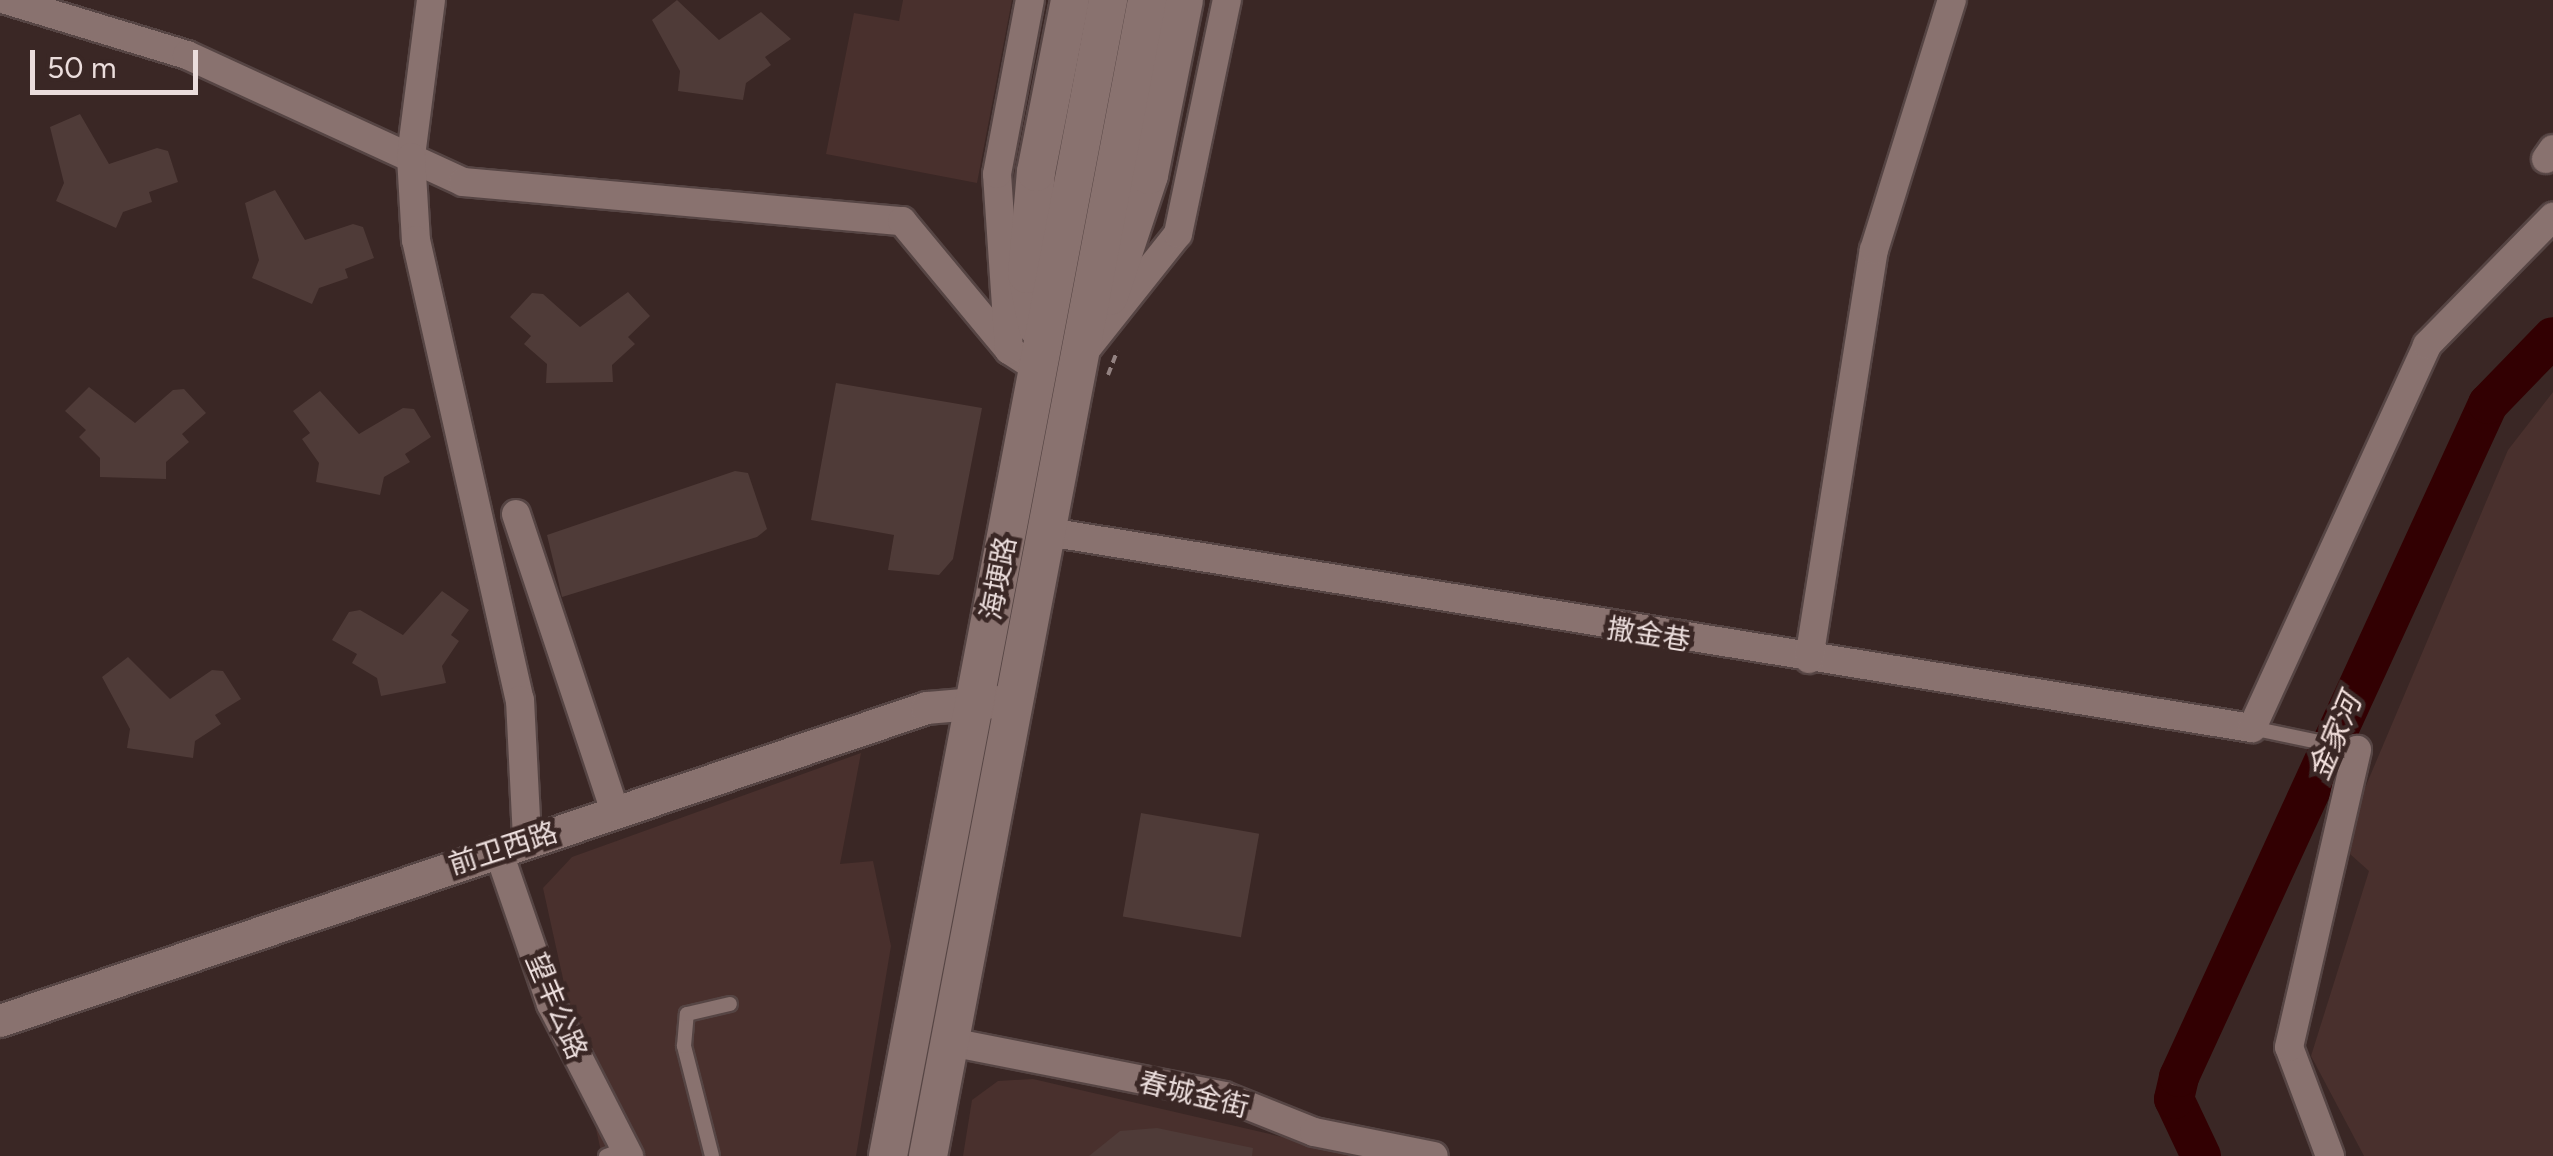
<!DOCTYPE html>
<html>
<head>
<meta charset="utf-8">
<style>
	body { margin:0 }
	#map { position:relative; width:2553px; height:1156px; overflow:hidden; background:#3a2725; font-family:Figtree,"Noto Sans SC",sans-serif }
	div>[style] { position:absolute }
	.built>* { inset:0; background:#49302d }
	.river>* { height:40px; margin:-20px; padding:0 20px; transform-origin:20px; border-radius:20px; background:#320002 }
	.building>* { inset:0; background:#4f3b38; transform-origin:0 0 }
	.path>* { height:4px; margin-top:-2px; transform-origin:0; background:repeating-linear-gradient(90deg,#938281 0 8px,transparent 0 13px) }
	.roads { filter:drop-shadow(2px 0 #564544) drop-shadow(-2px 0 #564544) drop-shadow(0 2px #564544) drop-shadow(0 -2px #564544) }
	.service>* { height:14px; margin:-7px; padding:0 7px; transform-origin:7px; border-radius:7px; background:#89726f }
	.minor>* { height:28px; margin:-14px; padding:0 14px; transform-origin:14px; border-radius:14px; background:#89726f }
	.tertiary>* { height:32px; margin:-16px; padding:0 16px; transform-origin:16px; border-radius:16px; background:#89726f }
	.secondary>* { height:38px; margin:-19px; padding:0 19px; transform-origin:19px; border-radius:19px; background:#89726f }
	span { translate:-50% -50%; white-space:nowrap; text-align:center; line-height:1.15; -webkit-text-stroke:9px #3a2725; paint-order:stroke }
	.street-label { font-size:28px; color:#ebdddc }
	.water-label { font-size:30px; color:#f2dfdc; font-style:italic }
	.scale { position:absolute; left:30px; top:50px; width:168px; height:45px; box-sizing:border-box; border:5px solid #ebdddc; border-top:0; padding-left:12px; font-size:30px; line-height:35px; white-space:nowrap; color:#ebdddc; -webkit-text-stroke:8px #3a2725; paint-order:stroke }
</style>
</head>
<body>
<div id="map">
	<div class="built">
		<i style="clip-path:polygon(903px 0,1012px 0,977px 183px,826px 154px,854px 13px,899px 21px)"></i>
		<i style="clip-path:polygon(2553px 392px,2553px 1156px,2364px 1156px,2311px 1056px,2369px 871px,2350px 854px,2359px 802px,2508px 450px)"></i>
		<i style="clip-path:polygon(861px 753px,840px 864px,873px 861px,891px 946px,856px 1156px,602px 1156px,543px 888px,572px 857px)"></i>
		<i style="clip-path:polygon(1033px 1079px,1364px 1156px,963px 1156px,972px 1100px,998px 1081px)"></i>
	</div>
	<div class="river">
		<i style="left:2201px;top:1156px;width:63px;rotate:-115.3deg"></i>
		<i style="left:2174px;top:1099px;width:23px;rotate:-77deg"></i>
		<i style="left:2179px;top:1077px;width:741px;rotate:-65.34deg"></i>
		<i style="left:2488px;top:404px;width:93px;rotate:-45.9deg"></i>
	</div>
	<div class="building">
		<i style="clip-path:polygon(677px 0,719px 40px,761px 12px,791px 39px,765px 57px,771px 65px,746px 83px,743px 100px,678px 91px,680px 71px,652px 20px)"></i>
		<i style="clip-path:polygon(80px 114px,109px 164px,157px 148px,168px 151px,178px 182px,149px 192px,152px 202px,123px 212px,116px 228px,56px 201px,64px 183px,50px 127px)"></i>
		<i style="clip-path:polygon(275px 190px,305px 240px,353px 224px,363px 227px,374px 258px,345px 269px,348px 278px,319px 288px,312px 304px,252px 278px,259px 260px,245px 203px)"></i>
		<i style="clip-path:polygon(628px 292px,650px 316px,628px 337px,635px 344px,612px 365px,613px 382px,546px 383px,547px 364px,524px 344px,531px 336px,510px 317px,532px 293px,543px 294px,580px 327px)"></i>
		<i style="clip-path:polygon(836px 383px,982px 408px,953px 559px,939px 575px,888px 570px,894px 535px,811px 520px)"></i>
		<i style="clip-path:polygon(89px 387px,135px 423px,173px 390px,184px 389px,206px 413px,182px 434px,189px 442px,166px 462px,166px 479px,100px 477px,100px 458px,79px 437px,86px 430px,65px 411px)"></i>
		<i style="clip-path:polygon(320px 391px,359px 434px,403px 408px,414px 409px,431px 437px,405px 454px,410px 462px,384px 477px,380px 495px,316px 482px,319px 463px,302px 439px,310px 433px,293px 411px)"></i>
		<i style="clip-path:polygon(735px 471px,748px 473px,767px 529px,757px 537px,562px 597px,547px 535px)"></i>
		<i style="clip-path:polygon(442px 591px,469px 610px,451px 635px,459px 641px,442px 666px,446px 683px,381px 696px,377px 678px,352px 663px,357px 654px,332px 640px,349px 612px,360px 610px,403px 635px)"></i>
		<i style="clip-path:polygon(128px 657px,170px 699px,212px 670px,223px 671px,241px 699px,215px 715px,221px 724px,195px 741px,193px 758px,127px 748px,130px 729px,102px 677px)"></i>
		<i style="left:1141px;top:813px;width:120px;height:105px;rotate:10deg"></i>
		<i style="clip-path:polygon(1157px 1128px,1253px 1148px,1252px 1156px,1089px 1156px,1120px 1131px)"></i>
	</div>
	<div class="path">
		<i style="left:1108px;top:375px;width:26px;rotate:-69deg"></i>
	</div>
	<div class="roads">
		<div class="service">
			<i style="left:2252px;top:728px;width:107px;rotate:11.8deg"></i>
			<i style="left:606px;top:1156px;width:20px;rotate:-20deg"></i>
			<i style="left:712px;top:1156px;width:114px;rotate:-104.3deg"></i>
			<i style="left:684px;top:1046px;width:32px;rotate:-85deg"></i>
			<i style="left:687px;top:1014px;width:44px;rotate:-13.1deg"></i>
		</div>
		<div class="minor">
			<i style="left:6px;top:0;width:189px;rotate:16.9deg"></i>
			<i style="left:187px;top:55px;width:304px;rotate:24.7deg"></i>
			<i style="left:463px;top:182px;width:441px;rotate:5.1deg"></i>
			<i style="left:902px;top:221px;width:168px;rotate:50.3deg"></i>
			<i style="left:1009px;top:350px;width:35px;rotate:33deg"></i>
			<i style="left:431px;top:0;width:158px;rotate:97.3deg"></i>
			<i style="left:411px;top:157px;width:83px;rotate:86.6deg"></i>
			<i style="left:416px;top:240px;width:472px;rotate:77.3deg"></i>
			<i style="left:520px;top:700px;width:140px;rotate:87.1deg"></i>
			<i style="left:2546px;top:159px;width:12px;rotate:-55deg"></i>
			<i style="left:1009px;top:350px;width:176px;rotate:-93.9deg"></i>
			<i style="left:997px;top:174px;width:177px;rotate:-79.3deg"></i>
			<i style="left:1080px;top:357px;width:157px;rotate:-51.5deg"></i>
			<i style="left:1178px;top:234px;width:239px;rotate:-78.2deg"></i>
			<i style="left:516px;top:514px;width:313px;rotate:71.6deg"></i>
			<i style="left:1048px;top:532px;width:1220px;rotate:9.25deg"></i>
			<i style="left:2252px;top:728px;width:421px;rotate:-65.4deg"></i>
			<i style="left:2427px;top:345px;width:180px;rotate:-45.5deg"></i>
			<i style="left:1809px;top:659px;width:414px;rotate:-81deg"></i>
			<i style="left:1874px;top:250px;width:262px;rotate:-72.7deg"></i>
			<i style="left:498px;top:850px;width:163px;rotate:71deg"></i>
			<i style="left:551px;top:1004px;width:171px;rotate:62.8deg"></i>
			<i style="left:950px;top:1042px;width:279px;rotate:11.1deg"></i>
			<i style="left:1224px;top:1096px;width:97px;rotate:21.8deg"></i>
			<i style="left:1314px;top:1132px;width:122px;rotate:11.3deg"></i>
			<i style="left:2330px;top:1156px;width:116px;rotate:-110.6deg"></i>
			<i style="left:2289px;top:1047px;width:305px;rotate:-77.1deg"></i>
		</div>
		<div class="tertiary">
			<i style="left:0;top:1021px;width:978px;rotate:-18.66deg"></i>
			<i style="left:927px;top:708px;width:70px;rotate:-4.9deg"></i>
		</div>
		<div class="secondary">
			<i style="left:1109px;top:296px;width:127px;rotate:-71.7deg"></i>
			<i style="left:1149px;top:175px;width:178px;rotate:-78.7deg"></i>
			<i style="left:1038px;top:328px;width:55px;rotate:-101.5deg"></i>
			<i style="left:1027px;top:274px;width:102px;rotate:-85deg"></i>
			<i style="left:1036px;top:172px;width:175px;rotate:-78.8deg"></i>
			<i style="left:888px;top:1156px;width:1177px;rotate:-79.22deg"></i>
			<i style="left:928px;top:1156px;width:1177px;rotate:-79.27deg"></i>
		</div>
	</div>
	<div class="street-label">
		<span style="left:998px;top:578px;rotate:-79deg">海埂路</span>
		<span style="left:1649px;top:634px;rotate:9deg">撒金巷</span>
		<span style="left:503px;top:848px;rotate:-18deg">前卫西路</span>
		<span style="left:557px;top:1006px;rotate:67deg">望丰公路</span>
		<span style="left:1194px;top:1094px;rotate:14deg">春城金街</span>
	</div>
	<div class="water-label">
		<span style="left:2335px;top:737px;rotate:-67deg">金家河</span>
	</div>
	<div class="scale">50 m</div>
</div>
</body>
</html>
